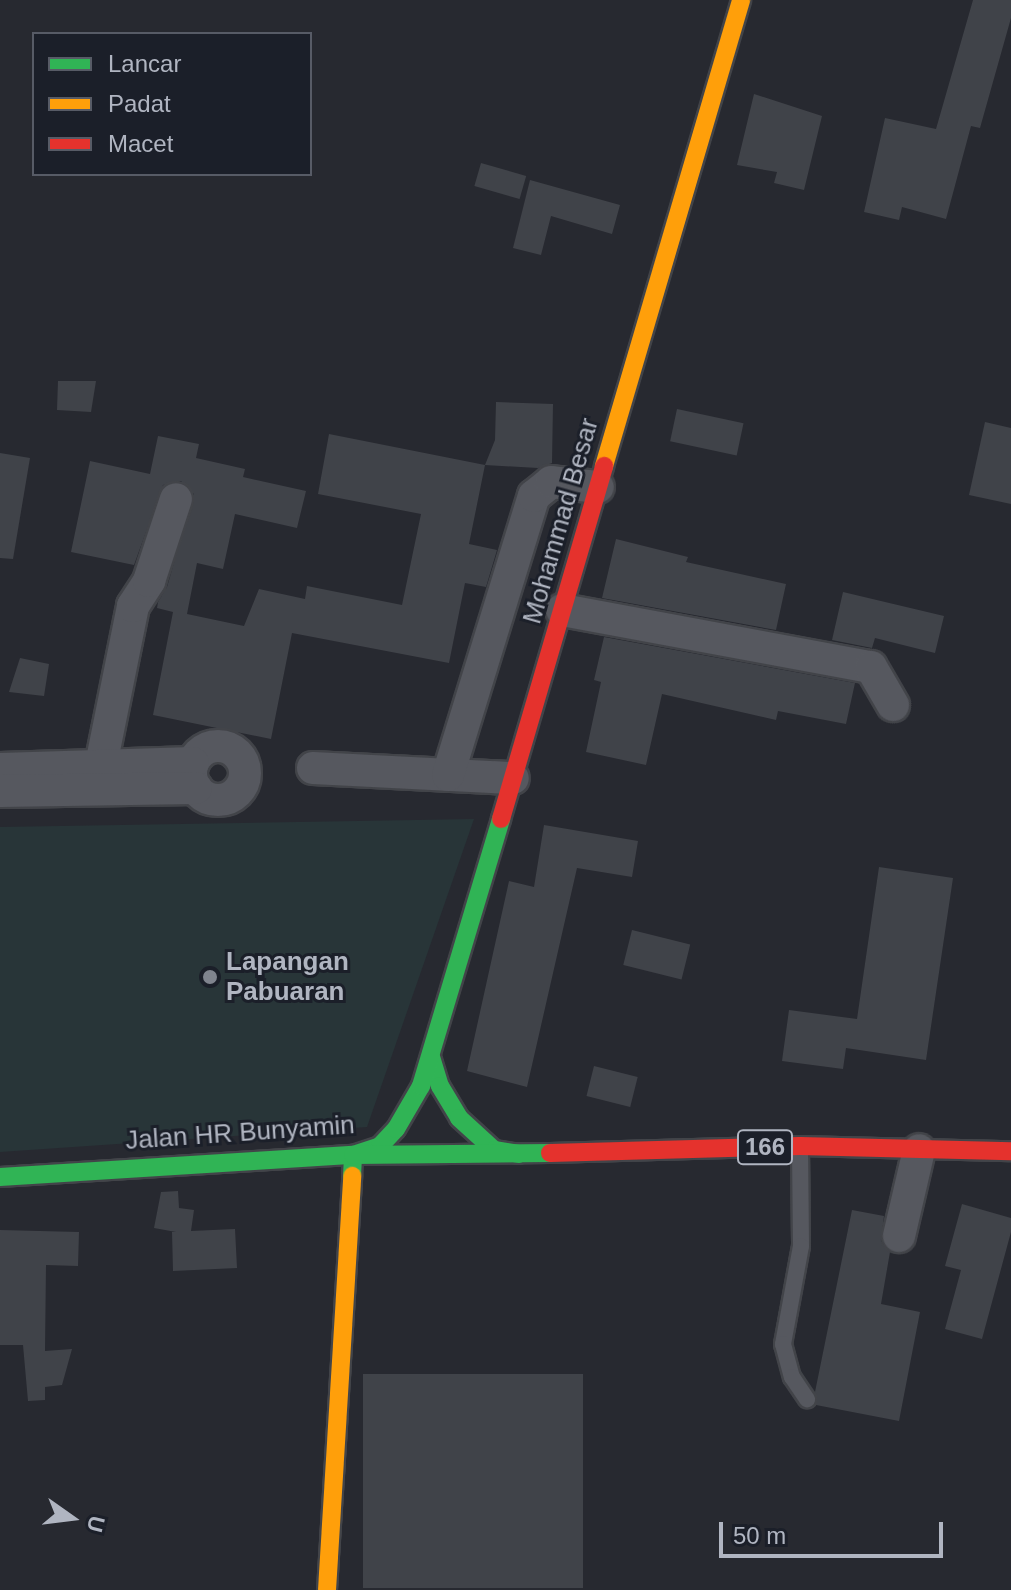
<!DOCTYPE html>
<html>
<head>
<meta charset="utf-8">
<style>
	body { margin:0 }
	#map { position:relative; width:1011px; height:1590px; overflow:hidden; background:#272930; font-family:Helvetica,sans-serif }
	div>[style] { position:absolute }
	.green>* { inset:0; background:#283538 }
	.building>* { inset:0; background:#404349; transform-origin:0 0 }
	.roads { filter:drop-shadow(2px 0 #424449) drop-shadow(-2px 0 #424449) drop-shadow(0 2px #424449) drop-shadow(0 -2px #424449) }
	.lane>* { height:16px; margin:-8px; padding:0 8px; transform-origin:8px; border-radius:8px; background:#56585f }
	.street>* { height:32px; margin:-16px; padding:0 16px; transform-origin:16px; border-radius:16px; background:#56585f }
	.street>.ring { margin:-16px; padding:0; box-sizing:content-box; background:none; border:32px solid #56585f; border-radius:50% }
	.fast>* { height:18px; margin:-9px; padding:0 9px; transform-origin:9px; border-radius:9px; background:#30b455 }
	.slow>* { height:18px; margin:-9px; padding:0 9px; transform-origin:9px; border-radius:9px; background:#ff9f0a }
	.jam>* { height:18px; margin:-9px; padding:0 9px; transform-origin:9px; border-radius:9px; background:#e5322d }
	.dots>* { width:22px; height:22px; translate:-50% -50%; box-sizing:border-box; border:4px solid #1b1f29; border-radius:50% }
	span { translate:-50% -50%; white-space:nowrap; text-align:center; line-height:1.15; -webkit-text-stroke:6px #1b1f29; paint-order:stroke }
	.shield-label span { padding:2px 6px; background:#1b1f29; border:2px solid; border-radius:6px; -webkit-text-stroke-width:0 }
	.shield-label { font-size:24px; color:#b0b5c1; font-weight:700 }
	.street-label { font-size:26px; color:#b0b5c1 }
	.poi-label { font-size:26px; color:#b0b5c1; font-weight:700 }
	.left { translate:0 -50%; text-align:left }
	.legend { position:absolute; left:32px; top:32px; width:280px; height:144px; box-sizing:border-box; background:#1b1f29; border:2px solid #575b66; margin:0; padding:10px 14px; list-style:none; font-size:24px; color:#b0b5c1 }
	.legend li { display:flex; align-items:center; gap:16px; height:40px }
	.legend b { width:40px; border:2px solid #575b66 }
	.north { position:absolute; left:32px; top:1478px; width:80px; height:80px; -webkit-text-stroke:6px #1b1f29; paint-order:stroke; rotate:104deg; font-size:22px; font-weight:700; line-height:32px; text-align:center; color:#b0b5c1 }
	.north::after { content:''; display:block; margin:auto; width:28px; height:36px; background:#b0b5c1; clip-path:polygon(50% 0,100% 100%,50% 72%,0 100%) }
	.scale { position:absolute; left:719px; top:1522px; width:224px; height:36px; box-sizing:border-box; border:4px solid #b0b5c1; border-top:0; padding-left:10px; font-size:24px; line-height:28px; white-space:nowrap; color:#b0b5c1; -webkit-text-stroke:6px #1b1f29; paint-order:stroke }
</style>
</head>
<body>
<div id="map">
	<div class="green">
		<i style="clip-path:polygon(474px 819px,367px 1127px,0 1152px,0 827px)"></i>
	</div>
	<div class="building">
		<i style="clip-path:polygon(973px 0,1011px 0,1011px 18px,980px 128px,971px 126px,946px 219px,902px 207px,899px 220px,864px 212px,885px 118px,936px 129px)"></i>
		<i style="clip-path:polygon(754px 94px,822px 116px,804px 190px,774px 183px,777px 172px,737px 165px)"></i>
		<i style="left:481px;top:163px;width:47px;height:24px;rotate:16deg"></i>
		<i style="clip-path:polygon(530px 180px,620px 205px,612px 234px,551px 216px,541px 255px,513px 248px)"></i>
		<i style="clip-path:polygon(58px 381px,96px 381px,91px 412px,57px 410px)"></i>
		<i style="clip-path:polygon(496px 402px,553px 404px,552px 463px,538px 468px,485px 465px,495px 440px)"></i>
		<i style="left:677px;top:409px;width:68px;height:33px;rotate:12deg"></i>
		<i style="clip-path:polygon(985px 422px,1011px 428px,1011px 504px,969px 495px)"></i>
		<i style="clip-path:polygon(329px 434px,485px 465px,469px 544px,497px 550px,486px 587px,465px 583px,449px 663px,292px 633px,271px 739px,153px 715px,173px 612px,157px 608px,158px 602px,167px 587px,194px 494px,181px 481px,163px 485px,134px 565px,71px 552px,90px 461px,150px 474px,158px 436px,199px 444px,196px 458px,245px 469px,243px 477px,306px 491px,297px 528px,235px 514px,223px 569px,197px 563px,187px 614px,244px 626px,259px 589px,305px 599px,307px 586px,402px 605px,421px 514px,318px 494px)"></i>
		<i style="clip-path:polygon(0 453px,30px 458px,13px 559px,0 558px)"></i>
		<i style="clip-path:polygon(616px 539px,688px 557px,686px 562px,786px 584px,776px 630px,602px 598px)"></i>
		<i style="clip-path:polygon(843px 592px,944px 616px,935px 653px,875px 638px,872px 648px,832px 640px)"></i>
		<i style="clip-path:polygon(604px 637px,855px 683px,846px 724px,778px 711px,776px 720px,662px 694px,646px 765px,586px 752px,601px 682px,594px 680px)"></i>
		<i style="clip-path:polygon(20px 658px,49px 664px,44px 696px,9px 692px)"></i>
		<i style="clip-path:polygon(544px 825px,638px 841px,632px 877px,577px 868px,527px 1087px,467px 1071px,509px 881px,534px 887px)"></i>
		<i style="clip-path:polygon(879px 867px,953px 878px,926px 1060px,846px 1048px,843px 1069px,782px 1061px,789px 1010px,857px 1019px)"></i>
		<i style="left:632px;top:930px;width:60px;height:36px;rotate:14deg"></i>
		<i style="left:594px;top:1066px;width:45px;height:31px;rotate:14deg"></i>
		<i style="clip-path:polygon(178px 1191px,179px 1208px,194px 1210px,191px 1231px,235px 1229px,237px 1268px,173px 1271px,172px 1232px,176px 1232px,154px 1228px,161px 1192px)"></i>
		<i style="clip-path:polygon(962px 1204px,1011px 1218px,1011px 1232px,982px 1339px,945px 1329px,961px 1270px,945px 1266px)"></i>
		<i style="clip-path:polygon(852px 1210px,884px 1216px,881px 1241px,890px 1252px,881px 1304px,920px 1312px,899px 1421px,816px 1405px,815px 1392px)"></i>
		<i style="clip-path:polygon(0 1230px,79px 1232px,78px 1266px,46px 1265px,45px 1351px,72px 1349px,62px 1385px,45px 1387px,45px 1400px,28px 1401px,23px 1345px,0 1345px)"></i>
		<i style="left:583px;top:1374px;width:214px;height:220px;rotate:90deg"></i>
	</div>
	<div class="roads">
		<div class="lane">
			<i style="left:800px;top:1148px;width:98px;rotate:89.4deg"></i>
			<i style="left:801px;top:1246px;width:100px;rotate:100.4deg"></i>
			<i style="left:783px;top:1344px;width:34px;rotate:75deg"></i>
			<i style="left:792px;top:1377px;width:27px;rotate:56deg"></i>
		</div>
		<div class="street">
			<i style="left:562px;top:610px;width:314px;rotate:10.5deg"></i>
			<i style="left:871px;top:667px;width:44px;rotate:59.9deg"></i>
			<i class="ring" style="left:191px;top:746px;width:22px;height:22px"></i>
			<i style="left:101px;top:765px;width:162px;rotate:-78.6deg"></i>
			<i style="left:133px;top:606px;width:30px;rotate:-57deg"></i>
			<i style="left:149px;top:581px;width:86px;rotate:-71.8deg"></i>
			<i style="left:313px;top:768px;width:200px;rotate:2.9deg"></i>
			<i style="left:0;top:769px;width:193px;rotate:-1.8deg"></i>
			<i style="left:448px;top:775px;width:292px;rotate:-72.9deg"></i>
			<i style="left:534px;top:496px;width:22px;rotate:-39deg"></i>
			<i style="left:551px;top:482px;width:47px;rotate:6.1deg"></i>
			<i style="left:0;top:791px;width:196px;rotate:-0.9deg"></i>
			<i style="left:899px;top:1236px;width:88px;rotate:-76.9deg"></i>
		</div>
		<div class="fast">
			<i style="left:431px;top:1057px;width:30px;rotate:73deg"></i>
			<i style="left:440px;top:1086px;width:37px;rotate:59deg"></i>
			<i style="left:459px;top:1118px;width:47px;rotate:42.4deg"></i>
			<i style="left:494px;top:1150px;width:25px;rotate:9deg"></i>
			<i style="left:352px;top:1176px;width:21px;rotate:-87deg"></i>
			<i style="left:353px;top:1155px;width:28px;rotate:-18deg"></i>
			<i style="left:380px;top:1146px;width:23px;rotate:-47deg"></i>
			<i style="left:396px;top:1129px;width:50px;rotate:-59.8deg"></i>
			<i style="left:421px;top:1086px;width:279px;rotate:-73.3deg"></i>
			<i style="left:0;top:1177px;width:354px;rotate:-3.6deg"></i>
			<i style="left:353px;top:1155px;width:197px;rotate:-0.6deg"></i>
		</div>
		<div class="slow">
			<i style="left:604px;top:466px;width:486px;rotate:-73.6deg"></i>
			<i style="left:327px;top:1590px;width:415px;rotate:-86.5deg"></i>
		</div>
		<div class="jam">
			<i style="left:501px;top:819px;width:368px;rotate:-73.7deg"></i>
			<i style="left:550px;top:1153px;width:250px;rotate:-1.6deg"></i>
			<i style="left:800px;top:1146px;width:211px;rotate:1.4deg"></i>
		</div>
	</div>
	<div class="dots">
		<i style="left:210px;top:977px;background:#80848e"></i>
	</div>
	<div class="shield-label">
		<span style="left:765px;top:1147px">166</span>
	</div>
	<div class="street-label">
		<span style="left:561px;top:521px;rotate:-74deg">Mohammad Besar</span>
		<span style="left:240px;top:1133px;rotate:-4deg">Jalan HR Bunyamin</span>
	</div>
	<div class="poi-label">
		<span class="left" style="left:226px;top:977px">Lapangan<br>Pabuaran</span>
	</div>
	<ul class="legend">
	<li><b style="height:10px;background:#30b455"></b>Lancar</li>
	<li><b style="height:10px;background:#ff9f0a"></b>Padat</li>
	<li><b style="height:10px;background:#e5322d"></b>Macet</li>
	</ul>
	<div class="north">U</div>
	<div class="scale">50 m</div>
</div>
</body>
</html>
